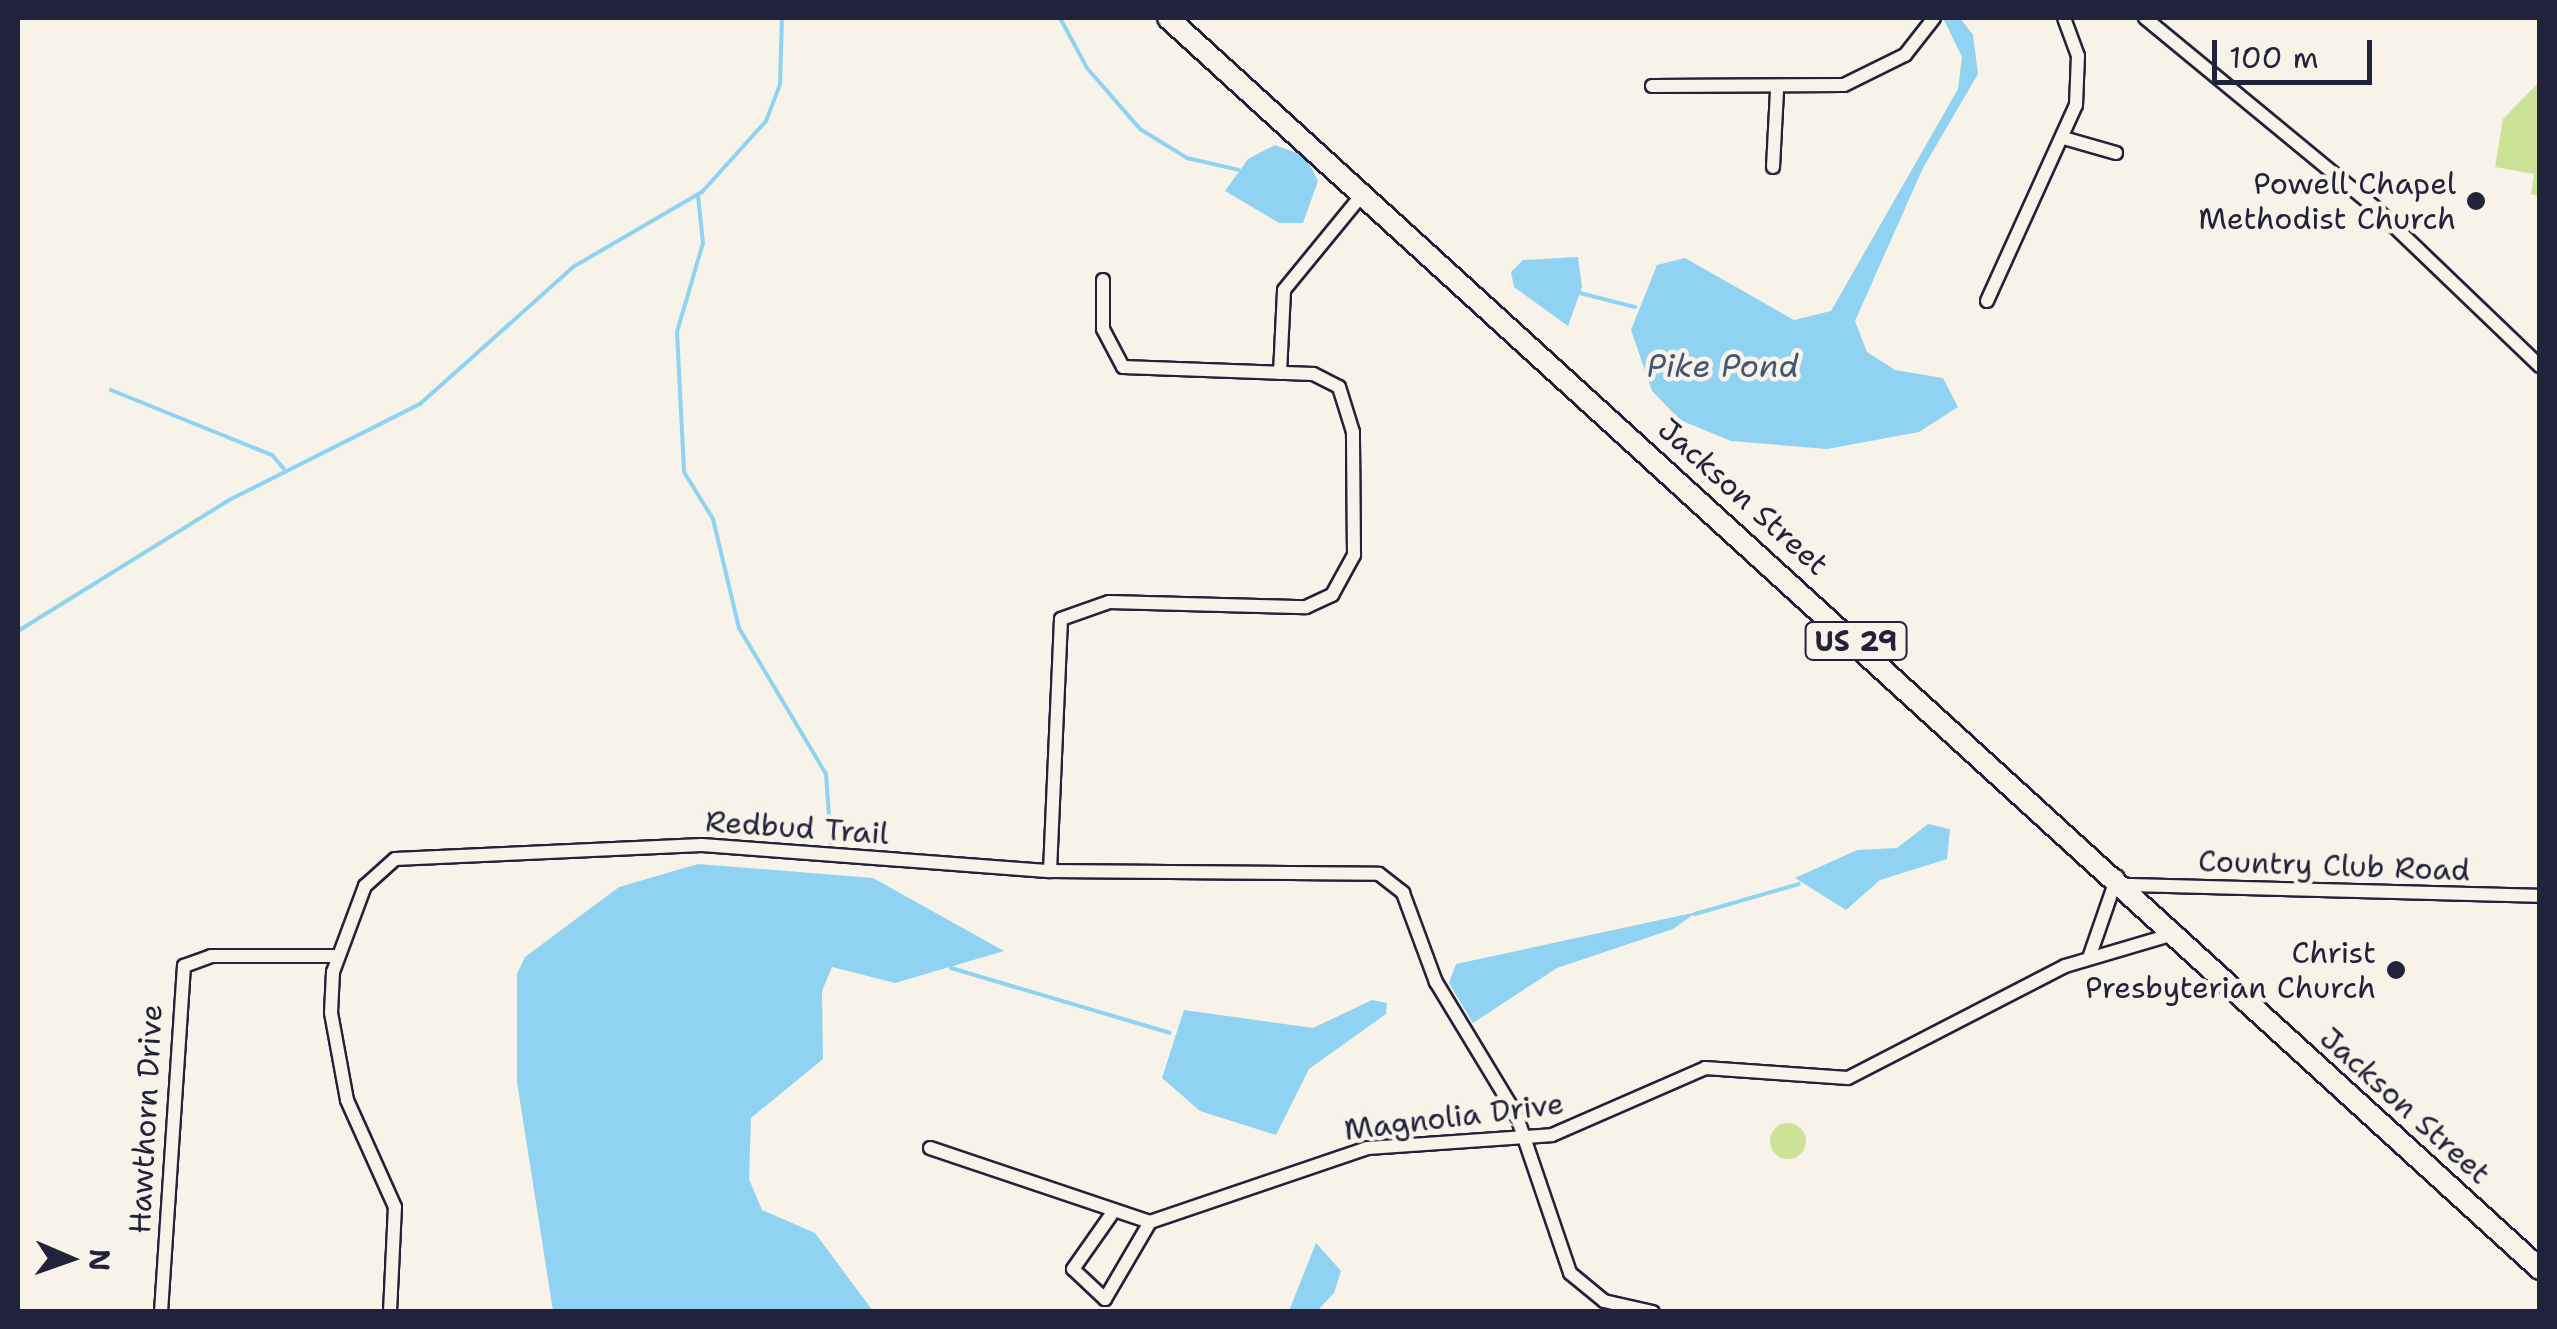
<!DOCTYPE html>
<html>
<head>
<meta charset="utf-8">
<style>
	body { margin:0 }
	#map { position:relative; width:2557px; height:1329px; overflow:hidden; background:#f7f3e8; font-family:"Shantell Sans",sans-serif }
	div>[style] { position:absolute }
	.green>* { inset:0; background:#cce297 }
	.round { border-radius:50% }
	.water>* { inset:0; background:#90d2f1 }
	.stream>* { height:4px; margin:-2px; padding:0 2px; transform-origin:2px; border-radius:2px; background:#90d2f1 }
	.roads { filter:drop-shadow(2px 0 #22223b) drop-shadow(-2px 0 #22223b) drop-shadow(0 2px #22223b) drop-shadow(0 -2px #22223b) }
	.minor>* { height:12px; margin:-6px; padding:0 6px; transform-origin:6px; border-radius:6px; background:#f7f3e8 }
	.primary>* { height:20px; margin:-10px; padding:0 10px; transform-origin:10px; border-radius:10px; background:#f7f3e8 }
	.dots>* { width:28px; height:28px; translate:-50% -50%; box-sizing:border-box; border:5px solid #f7f3e8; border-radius:50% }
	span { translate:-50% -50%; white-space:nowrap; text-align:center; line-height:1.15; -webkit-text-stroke:9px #f7f3e8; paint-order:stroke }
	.shield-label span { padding:2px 8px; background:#f7f3e8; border:2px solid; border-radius:8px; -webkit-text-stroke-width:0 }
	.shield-label { font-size:28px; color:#22223b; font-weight:700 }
	.poi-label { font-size:30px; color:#22223b }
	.right { translate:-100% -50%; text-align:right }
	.street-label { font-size:30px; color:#22223b }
	.water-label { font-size:32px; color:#435772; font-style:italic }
	.frame { position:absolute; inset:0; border:20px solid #22223b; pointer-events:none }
	.north { position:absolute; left:20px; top:1209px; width:100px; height:100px; -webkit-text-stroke:8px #f7f3e8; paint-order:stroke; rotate:92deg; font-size:28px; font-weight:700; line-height:40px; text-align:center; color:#22223b }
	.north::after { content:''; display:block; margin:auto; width:35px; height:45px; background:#22223b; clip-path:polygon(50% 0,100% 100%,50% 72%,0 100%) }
	.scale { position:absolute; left:2212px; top:40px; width:160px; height:45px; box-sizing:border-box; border:5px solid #22223b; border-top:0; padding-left:12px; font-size:30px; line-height:35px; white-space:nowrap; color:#22223b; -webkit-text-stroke:8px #f7f3e8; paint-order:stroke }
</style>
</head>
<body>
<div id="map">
	<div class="green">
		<i style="clip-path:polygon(2539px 82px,2539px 196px,2531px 194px,2534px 174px,2495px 167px,2503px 119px)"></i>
		<i class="round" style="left:1770px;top:1123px;width:36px;height:36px"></i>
	</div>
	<div class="water">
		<i style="clip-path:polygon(1943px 18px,1960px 18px,1973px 35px,1978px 74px,1923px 168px,1855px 321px,1867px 352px,1895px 370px,1943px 378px,1958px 407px,1919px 432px,1827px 449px,1731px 441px,1680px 420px,1652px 391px,1631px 330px,1657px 265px,1685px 258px,1794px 320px,1831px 311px,1958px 89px,1962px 57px)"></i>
		<i style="clip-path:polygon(1275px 145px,1305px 156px,1318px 181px,1303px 223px,1279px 223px,1225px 191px,1248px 159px)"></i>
		<i style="clip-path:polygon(1578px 257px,1582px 287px,1568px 326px,1514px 287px,1511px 272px,1523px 260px)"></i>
		<i style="clip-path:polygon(1928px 824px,1950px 829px,1947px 859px,1880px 880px,1846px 910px,1795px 878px,1857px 850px,1897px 848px)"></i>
		<i style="clip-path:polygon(698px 864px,873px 878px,1004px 951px,895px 983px,832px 967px,822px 991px,823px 1059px,751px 1118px,749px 1179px,762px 1210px,815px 1233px,873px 1311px,553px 1311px,517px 1082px,517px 974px,525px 957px,619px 887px)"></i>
		<i style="clip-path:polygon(1697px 912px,1673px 929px,1557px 968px,1473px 1023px,1449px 983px,1456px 964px)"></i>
		<i style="clip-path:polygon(1372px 1000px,1387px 1003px,1386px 1014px,1309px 1069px,1276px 1135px,1200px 1111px,1162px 1078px,1184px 1010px,1313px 1028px)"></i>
		<i style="clip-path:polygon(1316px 1243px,1341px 1271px,1334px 1293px,1317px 1311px,1289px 1311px)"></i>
	</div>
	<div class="stream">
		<i style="left:1060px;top:18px;width:57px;rotate:61.6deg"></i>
		<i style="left:1087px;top:68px;width:81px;rotate:49deg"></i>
		<i style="left:1140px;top:129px;width:55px;rotate:31.7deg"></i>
		<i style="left:1187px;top:158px;width:53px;rotate:13deg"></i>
		<i style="left:698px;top:195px;width:48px;rotate:84.1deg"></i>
		<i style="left:703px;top:243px;width:93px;rotate:106.3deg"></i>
		<i style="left:677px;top:332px;width:140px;rotate:87.1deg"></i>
		<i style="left:684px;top:472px;width:55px;rotate:58.3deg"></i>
		<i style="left:713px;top:519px;width:112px;rotate:76.6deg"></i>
		<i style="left:739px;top:628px;width:170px;rotate:59.2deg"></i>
		<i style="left:826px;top:774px;width:69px;rotate:85.9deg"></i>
		<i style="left:1580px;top:293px;width:57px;rotate:14.3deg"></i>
		<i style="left:111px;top:390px;width:174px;rotate:22deg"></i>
		<i style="left:272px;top:455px;width:18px;rotate:49deg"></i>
		<i style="left:18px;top:631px;width:248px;rotate:-31.8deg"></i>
		<i style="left:229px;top:500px;width:214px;rotate:-26.7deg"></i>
		<i style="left:420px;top:404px;width:205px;rotate:-41.8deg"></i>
		<i style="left:573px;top:267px;width:149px;rotate:-30.2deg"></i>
		<i style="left:702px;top:192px;width:96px;rotate:-48deg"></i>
		<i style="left:766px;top:121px;width:40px;rotate:-69deg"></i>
		<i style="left:780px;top:84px;width:66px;rotate:-88.3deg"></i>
		<i style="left:1695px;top:914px;width:108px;rotate:-16.1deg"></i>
		<i style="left:951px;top:968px;width:228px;rotate:16.5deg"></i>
	</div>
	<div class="roads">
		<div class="minor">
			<i style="left:2145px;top:18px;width:297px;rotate:39.5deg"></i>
			<i style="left:2374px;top:207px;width:230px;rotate:43.8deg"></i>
			<i style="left:1652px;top:86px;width:192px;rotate:-0.3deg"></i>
			<i style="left:1844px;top:85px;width:68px;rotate:-26.2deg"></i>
			<i style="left:1905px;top:55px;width:47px;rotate:-51.9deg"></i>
			<i style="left:2067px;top:139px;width:51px;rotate:15.9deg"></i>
			<i style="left:1773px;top:167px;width:76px;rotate:-87deg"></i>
			<i style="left:1987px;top:301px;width:215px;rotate:-65.6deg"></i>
			<i style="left:2076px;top:105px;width:49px;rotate:-87.7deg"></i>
			<i style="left:2078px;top:56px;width:40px;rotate:-110.2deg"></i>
			<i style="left:1280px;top:373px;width:83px;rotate:-87.2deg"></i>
			<i style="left:1284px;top:290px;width:122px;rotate:-50.7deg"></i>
			<i style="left:1050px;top:871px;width:252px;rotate:-87.5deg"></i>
			<i style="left:1061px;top:619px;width:51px;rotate:-19.5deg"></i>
			<i style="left:1109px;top:602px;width:197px;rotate:1.5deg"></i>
			<i style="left:1306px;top:607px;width:29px;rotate:-25deg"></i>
			<i style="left:1332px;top:595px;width:46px;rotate:-61.2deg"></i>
			<i style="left:1354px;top:555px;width:123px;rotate:-90.5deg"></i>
			<i style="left:1353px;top:432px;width:47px;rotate:-107.3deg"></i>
			<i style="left:1339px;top:387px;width:29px;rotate:-153deg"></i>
			<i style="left:1313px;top:374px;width:190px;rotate:-177.9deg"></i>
			<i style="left:1123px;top:367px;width:43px;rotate:-117.8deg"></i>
			<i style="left:1103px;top:329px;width:49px;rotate:-90deg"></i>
			<i style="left:2127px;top:885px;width:413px;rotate:1.5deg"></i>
			<i style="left:2090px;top:955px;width:83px;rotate:-70.9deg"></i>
			<i style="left:930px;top:1148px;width:232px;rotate:18.6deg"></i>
			<i style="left:1150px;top:1222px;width:229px;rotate:-18.8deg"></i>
			<i style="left:1367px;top:1148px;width:185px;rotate:-4deg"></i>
			<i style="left:1552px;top:1135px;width:167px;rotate:-23.6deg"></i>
			<i style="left:1705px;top:1068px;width:143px;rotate:4deg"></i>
			<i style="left:1848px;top:1078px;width:244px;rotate:-27.3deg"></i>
			<i style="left:2065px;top:966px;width:117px;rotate:-16.4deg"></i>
			<i style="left:1111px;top:1215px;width:66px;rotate:125.1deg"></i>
			<i style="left:1073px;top:1269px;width:44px;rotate:43.2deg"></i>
			<i style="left:1105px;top:1299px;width:89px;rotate:-59.7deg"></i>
			<i style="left:161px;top:1312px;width:347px;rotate:-86.2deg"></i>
			<i style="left:184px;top:966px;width:29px;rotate:-20deg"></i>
			<i style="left:211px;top:956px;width:127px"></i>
			<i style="left:390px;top:1312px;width:105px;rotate:-87.3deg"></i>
			<i style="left:395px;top:1207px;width:117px;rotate:-114.2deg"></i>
			<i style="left:347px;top:1100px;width:88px;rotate:-100.4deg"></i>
			<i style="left:331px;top:1013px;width:41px;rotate:-87.2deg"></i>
			<i style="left:333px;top:972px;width:92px;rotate:-69.6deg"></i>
			<i style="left:365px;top:886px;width:40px;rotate:-42deg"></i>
			<i style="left:395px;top:859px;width:307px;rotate:-2.6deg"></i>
			<i style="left:702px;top:845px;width:349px;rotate:4.3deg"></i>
			<i style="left:1050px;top:871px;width:329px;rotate:0.5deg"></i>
			<i style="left:1379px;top:874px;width:31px;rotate:38deg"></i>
			<i style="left:1403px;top:893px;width:95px;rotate:69.7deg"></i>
			<i style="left:1436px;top:982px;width:154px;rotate:58.8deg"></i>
			<i style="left:1516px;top:1114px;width:168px;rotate:71.2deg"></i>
			<i style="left:1570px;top:1273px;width:44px;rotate:39.5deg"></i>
			<i style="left:1604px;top:1301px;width:50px;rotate:12.7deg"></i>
		</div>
		<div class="primary">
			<i style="left:1168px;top:18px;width:1857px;rotate:42.36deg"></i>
		</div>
	</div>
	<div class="dots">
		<i style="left:2476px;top:201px;background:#22223b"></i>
		<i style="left:2396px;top:970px;background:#22223b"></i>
	</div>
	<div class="shield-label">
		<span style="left:1856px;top:641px">US 29</span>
	</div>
	<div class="poi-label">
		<span class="right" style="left:2456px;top:201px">Powell Chapel<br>Methodist Church</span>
		<span class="right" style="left:2376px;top:970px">Christ<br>Presbyterian Church</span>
	</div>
	<div class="street-label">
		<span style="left:1743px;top:497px;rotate:42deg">Jackson Street</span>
		<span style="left:797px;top:828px;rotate:4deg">Redbud Trail</span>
		<span style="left:2334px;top:866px;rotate:2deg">Country Club Road</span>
		<span style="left:2405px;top:1106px;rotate:42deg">Jackson Street</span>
		<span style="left:1454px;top:1117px;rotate:-7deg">Magnolia Drive</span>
		<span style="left:146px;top:1119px;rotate:-87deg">Hawthorn Drive</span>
	</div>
	<div class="water-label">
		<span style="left:1723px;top:366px">Pike Pond</span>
	</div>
	<div class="frame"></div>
	<div class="north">N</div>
	<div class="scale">100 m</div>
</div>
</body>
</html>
